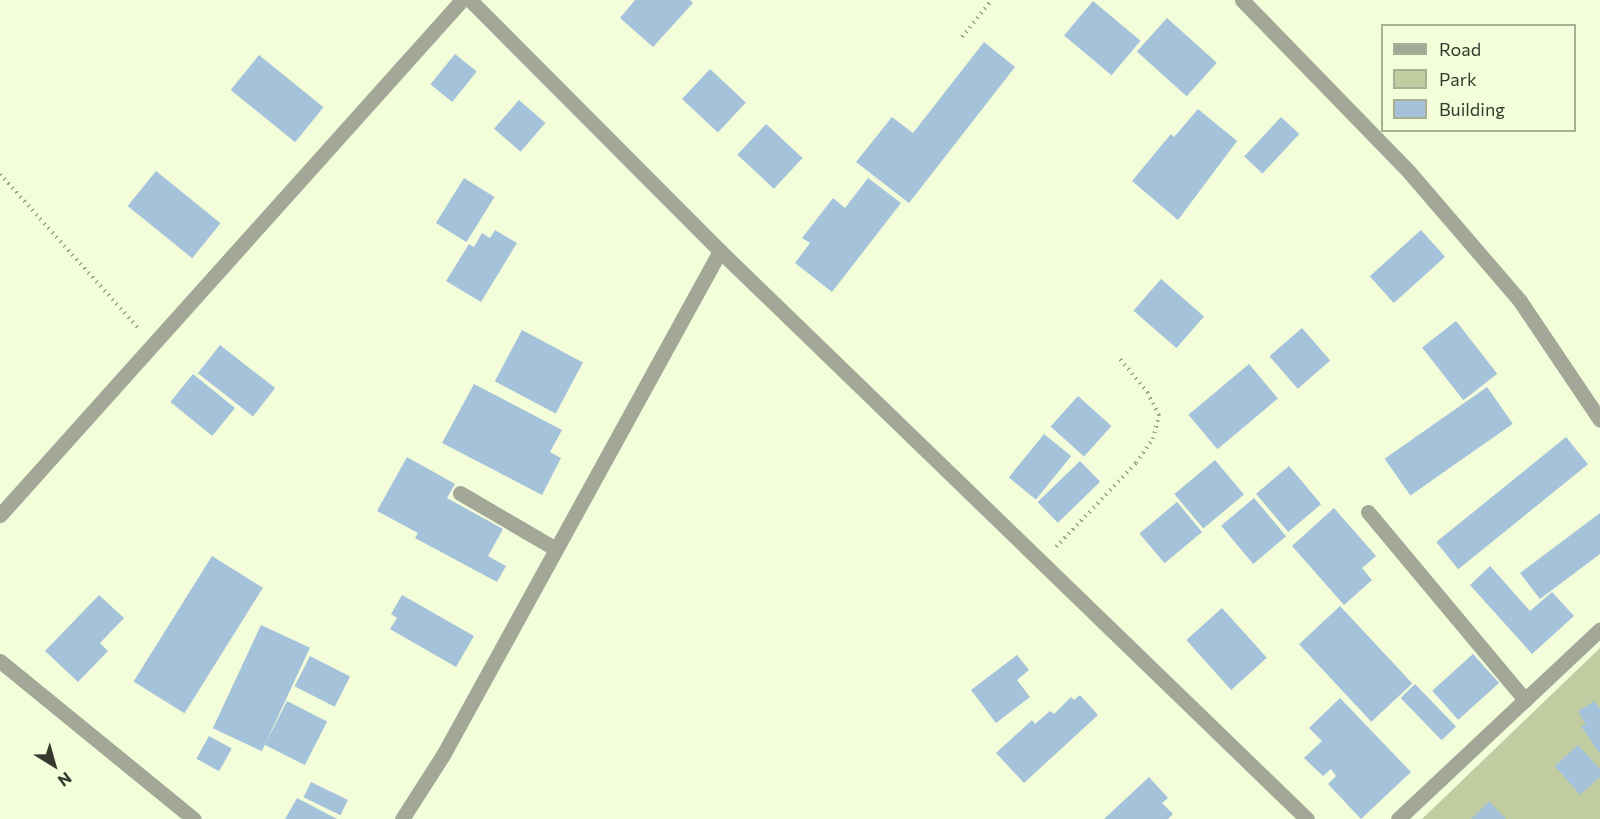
<!DOCTYPE html>
<html>
<head>
<meta charset="utf-8">
<style>
	body { margin:0 }
	#map { position:relative; width:1600px; height:819px; overflow:hidden; background:#f3fdda; font-family:Commissioner,sans-serif }
	div>[style] { position:absolute }
	.green>* { inset:0; background:#c1cda1 }
	.building>* { inset:0; background:#a5c2db; transform-origin:0 0 }
	.path>* { height:4px; margin-top:-2px; transform-origin:0; background:repeating-linear-gradient(90deg,#9ea58b 0 1.5px,transparent 0 6px) }
	.minor>* { height:15px; margin:-7.5px; padding:0 7.5px; transform-origin:7.5px; border-radius:7.5px; background:#a2a798 }
	span { translate:-50% -50%; white-space:nowrap; text-align:center; line-height:1.15; -webkit-text-stroke:4.5px #f3fdda; paint-order:stroke }
	.legend { position:absolute; left:1381px; top:24px; width:195px; height:108px; box-sizing:border-box; background:#f3fdda; border:2px solid #a7af94; margin:0; padding:8px 10px; list-style:none; font-size:18px; color:#363a2c }
	.legend li { display:flex; align-items:center; gap:12px; height:30px }
	.legend b { width:30px; border:2px solid #a7af94 }
	.north { position:absolute; left:24px; top:735px; width:60px; height:60px; -webkit-text-stroke:4px #f3fdda; paint-order:stroke; rotate:143deg; font-size:16px; font-weight:700; line-height:24px; text-align:center; color:#363a2c }
	.north::after { content:''; display:block; margin:auto; width:21px; height:27px; background:#363a2c; clip-path:polygon(50% 0,100% 100%,50% 72%,0 100%) }
</style>
</head>
<body>
<div id="map">
	<div class="green">
		<i style="clip-path:polygon(1600px 648px,1600px 819px,1422px 819px)"></i>
	</div>
	<div class="building">
		<i style="clip-path:polygon(635px 0,690px 0,693px 3px,653px 47px,620px 18px)"></i>
		<i style="left:1093px;top:1px;width:62px;height:45px;rotate:40deg"></i>
		<i style="left:1167px;top:18px;width:67px;height:45px;rotate:42deg"></i>
		<i style="clip-path:polygon(984px 42px,1015px 67px,909px 203px,856px 162px,892px 117px,913px 133px)"></i>
		<i style="left:455px;top:54px;width:28px;height:39px;rotate:39deg"></i>
		<i style="left:259px;top:55px;width:83px;height:45px;rotate:39deg"></i>
		<i style="left:710px;top:69px;width:49px;height:41px;rotate:43deg"></i>
		<i style="left:519px;top:100px;width:35px;height:38px;rotate:41deg"></i>
		<i style="clip-path:polygon(1198px 109px,1237px 141px,1178px 220px,1132px 181px,1171px 134px,1174px 137px)"></i>
		<i style="left:1281px;top:117px;width:25px;height:54px;rotate:43deg"></i>
		<i style="left:766px;top:124px;width:50px;height:42px;rotate:43deg"></i>
		<i style="left:156px;top:171px;width:83px;height:45px;rotate:39deg"></i>
		<i style="left:464px;top:178px;width:36px;height:53px;rotate:32deg"></i>
		<i style="clip-path:polygon(868px 178px,901px 203px,832px 292px,795px 263px,810px 243px,802px 238px,833px 198px,845px 208px)"></i>
		<i style="clip-path:polygon(495px 230px,517px 243px,481px 302px,446px 281px,469px 244px,474px 247px,482px 233px,490px 238px)"></i>
		<i style="left:1421px;top:230px;width:36px;height:69px;rotate:48deg"></i>
		<i style="left:1161px;top:279px;width:57px;height:42px;rotate:41deg"></i>
		<i style="left:1456px;top:321px;width:67px;height:43px;rotate:52deg"></i>
		<i style="left:1302px;top:328px;width:43px;height:43px;rotate:49deg"></i>
		<i style="left:522px;top:330px;width:69px;height:58px;rotate:28deg"></i>
		<i style="left:220px;top:345px;width:70px;height:36px;rotate:38deg"></i>
		<i style="left:1249px;top:364px;width:45px;height:79px;rotate:50deg"></i>
		<i style="left:193px;top:374px;width:54px;height:36px;rotate:39deg"></i>
		<i style="clip-path:polygon(474px 384px,562px 430px,550px 452px,561px 458px,542px 495px,442px 443px)"></i>
		<i style="left:1487px;top:387px;width:45px;height:125px;rotate:55deg"></i>
		<i style="left:1078px;top:396px;width:45px;height:41px;rotate:42deg"></i>
		<i style="left:1044px;top:434px;width:35px;height:56px;rotate:39deg"></i>
		<i style="left:1566px;top:437px;width:35px;height:167px;rotate:51deg"></i>
		<i style="clip-path:polygon(407px 457px,455px 484px,447px 498px,503px 529px,488px 556px,506px 566px,497px 582px,415px 538px,418px 533px,377px 511px)"></i>
		<i style="left:1215px;top:460px;width:45px;height:53px;rotate:50deg"></i>
		<i style="left:1080px;top:461px;width:29px;height:59px;rotate:46deg"></i>
		<i style="left:1289px;top:466px;width:50px;height:43px;rotate:50deg"></i>
		<i style="left:1254px;top:498px;width:50px;height:43px;rotate:50deg"></i>
		<i style="left:1177px;top:502px;width:39px;height:49px;rotate:50deg"></i>
		<i style="clip-path:polygon(1334px 508px,1376px 556px,1362px 568px,1372px 580px,1344px 605px,1292px 546px)"></i>
		<i style="clip-path:polygon(1600px 513px,1600px 554px,1540px 599px,1520px 573px)"></i>
		<i style="left:212px;top:556px;width:60px;height:148px;rotate:32deg"></i>
		<i style="clip-path:polygon(1490px 566px,1530px 611px,1552px 592px,1574px 616px,1532px 654px,1470px 585px)"></i>
		<i style="clip-path:polygon(99px 595px,124px 618px,100px 643px,108px 651px,78px 682px,45px 651px)"></i>
		<i style="clip-path:polygon(402px 595px,474px 636px,456px 667px,390px 629px,397px 618px,391px 614px)"></i>
		<i style="left:1340px;top:606px;width:106px;height:56px;rotate:47deg"></i>
		<i style="left:1222px;top:608px;width:67px;height:48px;rotate:48deg"></i>
		<i style="left:261px;top:625px;width:54px;height:114px;rotate:25deg"></i>
		<i style="left:1473px;top:654px;width:39px;height:55px;rotate:48deg"></i>
		<i style="clip-path:polygon(1017px 655px,1029px 670px,1017px 680px,1030px 697px,996px 723px,971px 690px)"></i>
		<i style="left:310px;top:656px;width:45px;height:34px;rotate:27deg"></i>
		<i style="left:1415px;top:684px;width:59px;height:20px;rotate:46deg"></i>
		<i style="clip-path:polygon(1080px 695px,1098px 715px,1024px 783px,996px 753px,1032px 720px,1035px 724px,1050px 711px,1054px 714px,1071px 697px,1074px 700px)"></i>
		<i style="clip-path:polygon(1340px 698px,1411px 772px,1361px 819px,1328px 784px,1336px 776px,1331px 769px,1323px 776px,1304px 758px,1322px 741px,1309px 728px)"></i>
		<i style="left:287px;top:701px;width:45px;height:49px;rotate:27deg"></i>
		<i style="clip-path:polygon(1595px 701px,1600px 709px,1600px 754px,1581px 726px,1586px 724px,1578px 711px)"></i>
		<i style="left:209px;top:736px;width:26px;height:26px;rotate:29deg"></i>
		<i style="clip-path:polygon(1578px 745px,1600px 769px,1600px 777px,1580px 795px,1555px 766px)"></i>
		<i style="clip-path:polygon(1149px 777px,1168px 798px,1162px 803px,1173px 814px,1168px 819px,1104px 819px)"></i>
		<i style="left:311px;top:782px;width:41px;height:17px;rotate:26deg"></i>
		<i style="clip-path:polygon(297px 798px,337px 819px,285px 819px)"></i>
		<i style="clip-path:polygon(1489px 801px,1506px 819px,1471px 819px)"></i>
	</div>
	<div class="path">
		<i style="left:962px;top:37px;width:48px;rotate:-51deg"></i>
		<i style="left:0;top:174px;width:208px;rotate:48.1deg"></i>
		<i style="left:1056px;top:547px;width:116px;rotate:-46.4deg"></i>
		<i style="left:1136px;top:463px;width:29px;rotate:-55deg"></i>
		<i style="left:1153px;top:439px;width:25px;rotate:-76deg"></i>
		<i style="left:1159px;top:415px;width:25px;rotate:-117deg"></i>
		<i style="left:1148px;top:393px;width:44px;rotate:-129.5deg"></i>
	</div>
	<div class="minor">
		<i style="left:470px;top:0;width:354px;rotate:45.1deg"></i>
		<i style="left:720px;top:251px;width:817px;rotate:44.06deg"></i>
		<i style="left:1242px;top:0;width:241px;rotate:45.8deg"></i>
		<i style="left:1410px;top:173px;width:169px;rotate:49.3deg"></i>
		<i style="left:1520px;top:301px;width:143px;rotate:56.1deg"></i>
		<i style="left:460px;top:493px;width:111px;rotate:30.3deg"></i>
		<i style="left:1368px;top:512px;width:245px;rotate:50.1deg"></i>
		<i style="left:0;top:515px;width:692px;rotate:-48.11deg"></i>
		<i style="left:0;top:661px;width:250px;rotate:39.2deg"></i>
		<i style="left:402px;top:819px;width:76px;rotate:-57.4deg"></i>
		<i style="left:443px;top:755px;width:575px;rotate:-61.21deg"></i>
		<i style="left:1398px;top:819px;width:277px;rotate:-43.2deg"></i>
	</div>
	<ul class="legend">
	<li><b style="height:8px;background:#a2a798"></b>Road</li>
	<li><b style="height:16px;background:#c1cda1"></b>Park</li>
	<li><b style="height:16px;background:#a5c2db"></b>Building</li>
	</ul>
	<div class="north">N</div>
</div>
</body>
</html>
